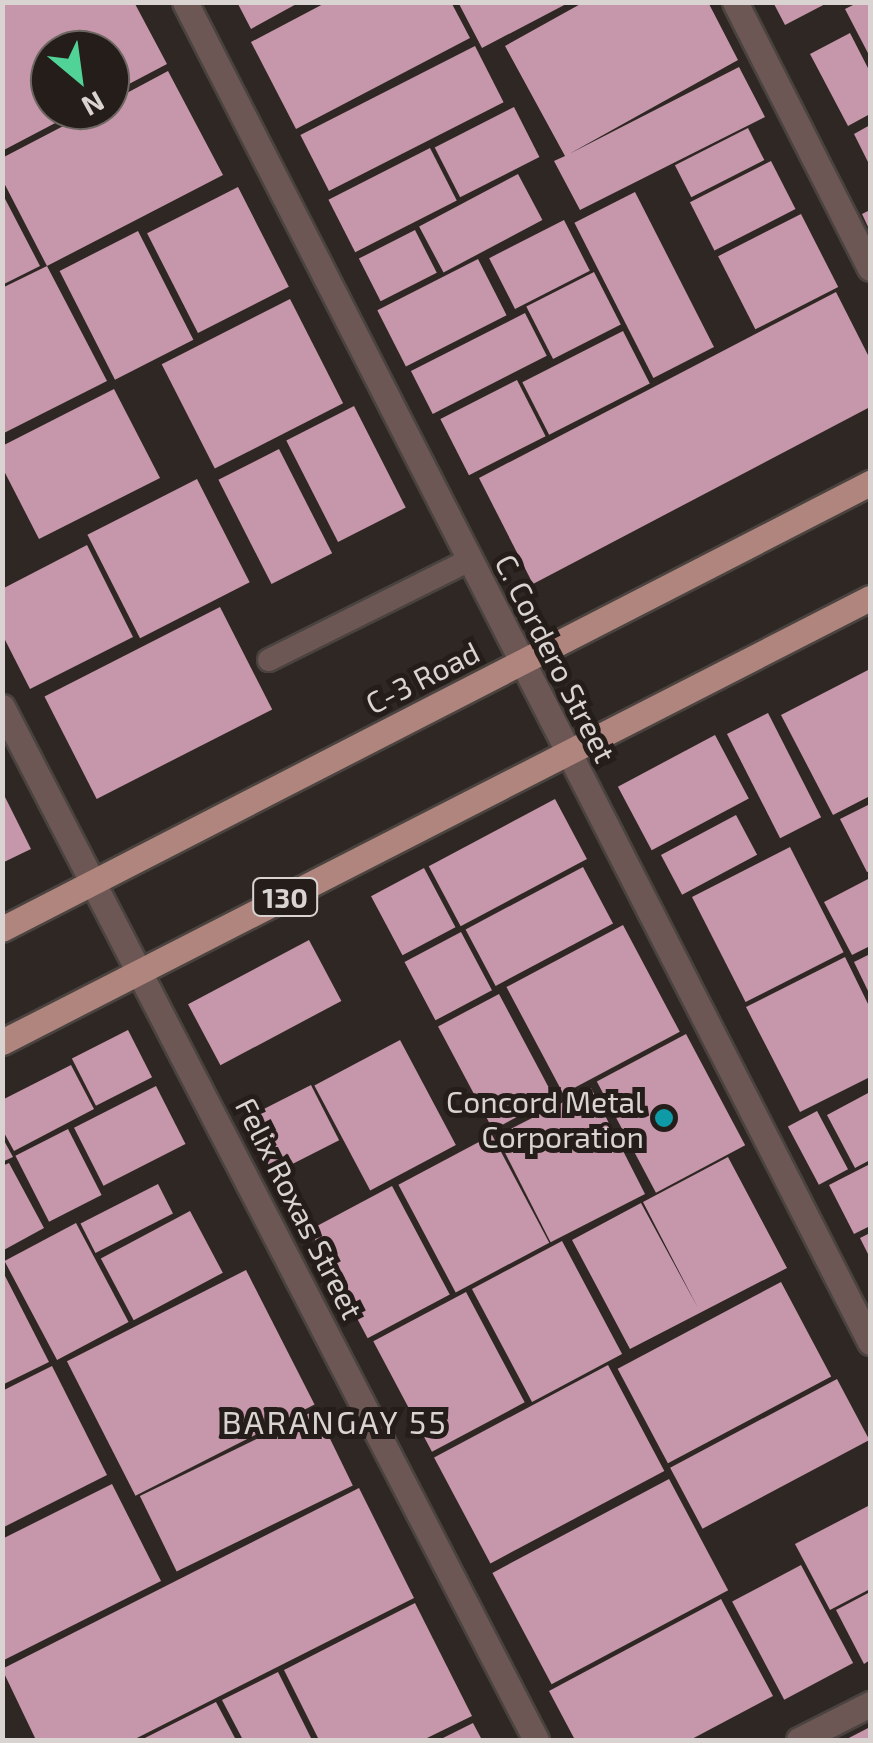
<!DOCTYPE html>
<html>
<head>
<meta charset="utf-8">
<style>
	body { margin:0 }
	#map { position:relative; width:873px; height:1743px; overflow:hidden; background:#2f2723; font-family:"Exo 2",sans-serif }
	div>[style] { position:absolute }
	.building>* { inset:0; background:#c696aa; transform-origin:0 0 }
	.roads { filter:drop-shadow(2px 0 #4a433f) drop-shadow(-2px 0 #4a433f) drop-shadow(0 2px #4a433f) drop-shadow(0 -2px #4a433f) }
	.service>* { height:22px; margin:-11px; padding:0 11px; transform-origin:11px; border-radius:11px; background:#6d5754 }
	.minor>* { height:25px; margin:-12.5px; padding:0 12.5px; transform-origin:12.5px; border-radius:12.5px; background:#6d5754 }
	.primary>* { height:25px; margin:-12.5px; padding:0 12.5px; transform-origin:12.5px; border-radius:12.5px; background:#b0857d }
	.dots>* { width:28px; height:28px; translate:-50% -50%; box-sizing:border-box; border:5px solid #251d19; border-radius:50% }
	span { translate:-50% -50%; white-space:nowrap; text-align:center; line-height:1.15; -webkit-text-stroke:10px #251d19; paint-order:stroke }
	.shield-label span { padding:2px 8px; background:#251d19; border:2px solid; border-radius:8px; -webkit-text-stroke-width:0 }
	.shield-label { font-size:28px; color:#d9d4d1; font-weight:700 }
	.street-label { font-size:30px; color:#d9d4d1 }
	.poi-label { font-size:30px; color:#d9d4d1 }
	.right { translate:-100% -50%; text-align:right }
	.neighbourhood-label { font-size:32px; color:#d9d4d1; letter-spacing:2.5px }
	.frame { position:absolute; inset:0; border:5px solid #d9d4d1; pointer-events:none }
	.north { position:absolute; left:30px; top:30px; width:100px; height:100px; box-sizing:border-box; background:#251d19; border:2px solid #6d6663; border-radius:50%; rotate:151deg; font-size:28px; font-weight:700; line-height:40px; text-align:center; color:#d9d4d1 }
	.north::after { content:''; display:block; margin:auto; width:35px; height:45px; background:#51d397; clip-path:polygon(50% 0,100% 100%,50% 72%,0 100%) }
</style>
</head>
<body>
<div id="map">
	<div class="building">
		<i style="clip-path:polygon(2px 2px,134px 2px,167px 64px,110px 94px,110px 50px,50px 50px,50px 110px,80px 110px,2px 151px)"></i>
		<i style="clip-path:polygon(237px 2px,300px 2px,251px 29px)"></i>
		<i style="clip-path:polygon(327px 2px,451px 2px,470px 38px,296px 129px,251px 42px)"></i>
		<i style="clip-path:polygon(458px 2px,570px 2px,482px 48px)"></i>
		<i style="clip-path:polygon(584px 2px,708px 2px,738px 60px,569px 154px,739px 67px,765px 117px,580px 210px,554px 161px,565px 156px,505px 46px)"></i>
		<i style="clip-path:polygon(773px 2px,829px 2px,785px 25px)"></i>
		<i style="clip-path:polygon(859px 2px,870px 2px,870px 57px,845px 9px)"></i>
		<i style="clip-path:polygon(850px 33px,870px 72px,870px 114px,848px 126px,810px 54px)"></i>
		<i style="left:475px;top:46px;width:63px;height:196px;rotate:63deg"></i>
		<i style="clip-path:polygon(168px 71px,223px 175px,47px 266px,2px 179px,2px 158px,94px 110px,110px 110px,110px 102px)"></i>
		<i style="left:514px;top:107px;width:56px;height:89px;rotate:63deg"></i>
		<i style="clip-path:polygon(870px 125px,870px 166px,854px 134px)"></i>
		<i style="left:748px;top:128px;width:36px;height:82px;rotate:63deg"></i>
		<i style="left:430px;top:148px;width:59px;height:114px;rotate:63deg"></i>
		<i style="left:771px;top:161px;width:54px;height:91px;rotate:63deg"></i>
		<i style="left:518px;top:174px;width:52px;height:112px;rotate:62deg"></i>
		<i style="left:238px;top:187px;width:112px;height:102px;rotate:63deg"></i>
		<i style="left:635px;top:192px;width:174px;height:68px;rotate:63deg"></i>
		<i style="clip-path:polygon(2px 193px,40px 266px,2px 285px)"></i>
		<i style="clip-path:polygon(870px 210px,870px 231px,862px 214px)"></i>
		<i style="left:801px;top:214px;width:82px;height:93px;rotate:63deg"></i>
		<i style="left:564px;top:220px;width:57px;height:84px;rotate:63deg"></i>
		<i style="left:415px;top:230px;width:48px;height:63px;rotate:63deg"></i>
		<i style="left:138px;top:231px;width:122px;height:88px;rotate:63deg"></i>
		<i style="left:478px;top:259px;width:63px;height:113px;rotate:63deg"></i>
		<i style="clip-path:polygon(47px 266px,107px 381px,2px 434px,2px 288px)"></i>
		<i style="left:594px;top:272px;width:59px;height:76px;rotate:63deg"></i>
		<i style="clip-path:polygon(836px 292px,870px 359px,870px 407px,533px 584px,479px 478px)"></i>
		<i style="left:290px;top:299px;width:117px;height:144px;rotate:63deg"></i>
		<i style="left:525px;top:313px;width:48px;height:128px;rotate:63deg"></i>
		<i style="left:623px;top:331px;width:59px;height:113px;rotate:63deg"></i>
		<i style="left:517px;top:380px;width:63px;height:86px;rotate:63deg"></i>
		<i style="clip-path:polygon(114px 389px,160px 478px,39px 539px,2px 467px,2px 446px)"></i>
		<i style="left:354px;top:406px;width:114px;height:76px;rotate:63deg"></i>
		<i style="left:279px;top:449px;width:117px;height:68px;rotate:63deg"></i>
		<i style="left:197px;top:479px;width:116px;height:123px;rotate:63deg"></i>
		<i style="clip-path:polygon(87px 545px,133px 637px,30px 689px,2px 634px,2px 589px)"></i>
		<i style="left:220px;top:607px;width:115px;height:197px;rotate:63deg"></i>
		<i style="clip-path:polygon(870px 669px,870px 796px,833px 815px,781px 715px)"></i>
		<i style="left:768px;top:713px;width:117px;height:46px;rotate:63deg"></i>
		<i style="left:715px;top:735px;width:72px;height:110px;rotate:62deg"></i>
		<i style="clip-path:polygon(2px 791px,31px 849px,2px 863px)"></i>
		<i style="left:555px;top:799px;width:68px;height:143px;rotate:62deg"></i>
		<i style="clip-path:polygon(870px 804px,870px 871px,867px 872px,840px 819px)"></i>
		<i style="left:736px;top:815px;width:45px;height:85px;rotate:62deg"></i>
		<i style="left:790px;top:847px;width:118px;height:110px;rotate:63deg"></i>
		<i style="left:583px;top:867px;width:64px;height:133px;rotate:62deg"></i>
		<i style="left:424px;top:868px;width:67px;height:60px;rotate:62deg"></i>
		<i style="clip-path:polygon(870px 878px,870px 946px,852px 955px,824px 902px)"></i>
		<i style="left:623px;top:925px;width:121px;height:132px;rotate:62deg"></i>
		<i style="left:461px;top:932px;width:66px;height:64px;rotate:62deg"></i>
		<i style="left:309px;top:940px;width:69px;height:137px;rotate:62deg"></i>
		<i style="clip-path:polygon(870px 954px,870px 995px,854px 962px)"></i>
		<i style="clip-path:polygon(845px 957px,870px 1008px,870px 1077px,800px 1112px,746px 1007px)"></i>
		<i style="left:499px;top:994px;width:117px;height:69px;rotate:62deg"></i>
		<i style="left:128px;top:1030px;width:53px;height:63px;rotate:63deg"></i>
		<i style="left:686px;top:1034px;width:126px;height:101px;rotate:62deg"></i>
		<i style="left:400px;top:1040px;width:119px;height:97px;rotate:62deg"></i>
		<i style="clip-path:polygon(71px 1065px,94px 1109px,14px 1151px,2px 1129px,2px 1100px)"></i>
		<i style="left:311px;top:1085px;width:62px;height:74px;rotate:63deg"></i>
		<i style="left:156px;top:1086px;width:65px;height:92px;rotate:63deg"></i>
		<i style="left:591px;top:1088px;width:119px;height:106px;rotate:63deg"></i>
		<i style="clip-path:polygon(870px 1092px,870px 1160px,855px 1168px,827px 1115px)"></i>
		<i style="left:817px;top:1111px;width:66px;height:33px;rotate:62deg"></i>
		<i style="left:68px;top:1129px;width:74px;height:59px;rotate:63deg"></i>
		<i style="left:492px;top:1135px;width:122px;height:106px;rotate:62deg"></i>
		<i style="clip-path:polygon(2px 1137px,13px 1157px,2px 1162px)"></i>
		<i style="clip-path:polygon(728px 1157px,787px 1268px,630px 1349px,572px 1240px,641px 1203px,698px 1308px,643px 1202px)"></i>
		<i style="clip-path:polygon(9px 1163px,44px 1228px,2px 1251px,2px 1166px)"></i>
		<i style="clip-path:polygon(870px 1164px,870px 1226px,854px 1234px,829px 1185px)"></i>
		<i style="left:158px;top:1184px;width:33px;height:87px;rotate:63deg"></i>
		<i style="left:392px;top:1186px;width:123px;height:93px;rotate:62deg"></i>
		<i style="left:190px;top:1211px;width:70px;height:101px;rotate:62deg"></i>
		<i style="left:76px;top:1223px;width:112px;height:81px;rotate:62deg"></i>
		<i style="clip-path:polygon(870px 1233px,870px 1258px,860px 1238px)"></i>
		<i style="left:562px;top:1241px;width:128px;height:102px;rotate:62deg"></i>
		<i style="clip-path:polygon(2px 1270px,49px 1362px,2px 1385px)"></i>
		<i style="left:246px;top:1270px;width:151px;height:201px;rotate:63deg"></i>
		<i style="left:781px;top:1282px;width:107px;height:185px;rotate:62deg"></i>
		<i style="left:466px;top:1292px;width:125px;height:105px;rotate:62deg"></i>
		<i style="left:608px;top:1365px;width:120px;height:197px;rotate:62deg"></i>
		<i style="clip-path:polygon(52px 1366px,107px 1475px,2px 1528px,2px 1391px)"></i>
		<i style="left:837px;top:1379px;width:69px;height:189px;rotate:62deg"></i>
		<i style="left:316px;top:1410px;width:84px;height:196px;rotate:64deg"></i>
		<i style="left:669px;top:1479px;width:126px;height:200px;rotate:62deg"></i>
		<i style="clip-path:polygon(112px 1484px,161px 1581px,2px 1661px,2px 1539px)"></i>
		<i style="clip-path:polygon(359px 1488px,414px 1598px,133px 1740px,36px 1740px,2px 1669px)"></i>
		<i style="clip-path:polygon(870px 1505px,870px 1589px,830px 1610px,795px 1544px)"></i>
		<i style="left:801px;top:1565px;width:111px;height:78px;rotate:62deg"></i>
		<i style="clip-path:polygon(870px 1592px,870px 1660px,864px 1664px,836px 1610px)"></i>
		<i style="clip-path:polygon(721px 1599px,773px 1696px,690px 1740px,575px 1740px,549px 1691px)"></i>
		<i style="clip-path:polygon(415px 1603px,472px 1716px,423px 1740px,319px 1740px,284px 1670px)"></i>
		<i style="clip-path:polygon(278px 1672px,312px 1740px,243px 1740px,222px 1700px)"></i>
		<i style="clip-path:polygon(216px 1702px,236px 1740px,141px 1740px)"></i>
		<i style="clip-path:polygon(473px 1723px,482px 1740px,439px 1740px)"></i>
		<i style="clip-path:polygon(870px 1727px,870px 1740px,845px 1740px)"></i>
	</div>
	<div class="roads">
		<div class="service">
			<i style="left:269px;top:660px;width:225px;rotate:-26.5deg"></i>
		</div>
		<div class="minor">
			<i style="left:185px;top:2px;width:1505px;rotate:62.92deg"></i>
			<i style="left:735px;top:2px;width:298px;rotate:63.1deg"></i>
			<i style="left:2px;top:707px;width:1163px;rotate:62.66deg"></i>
			<i style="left:799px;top:1740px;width:80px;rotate:-26.9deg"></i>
		</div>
		<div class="primary">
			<i style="left:2px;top:929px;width:976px;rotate:-27.2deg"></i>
			<i style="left:2px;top:1042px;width:975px;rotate:-27.09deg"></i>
		</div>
	</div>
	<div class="dots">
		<i style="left:664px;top:1118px;background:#0f9aa8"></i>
	</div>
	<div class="shield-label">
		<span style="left:285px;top:897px">130</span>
	</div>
	<div class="street-label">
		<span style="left:556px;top:658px;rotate:63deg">C. Cordero Street</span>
		<span style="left:422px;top:677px;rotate:-27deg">C-3 Road</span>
		<span style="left:300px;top:1208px;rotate:63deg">Felix Roxas Street</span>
	</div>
	<div class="poi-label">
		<span class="right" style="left:644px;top:1118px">Concord Metal<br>Corporation</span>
	</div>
	<div class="neighbourhood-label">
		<span style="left:335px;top:1421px">BARANGAY 55</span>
	</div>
	<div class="frame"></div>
	<div class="north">N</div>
</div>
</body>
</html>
